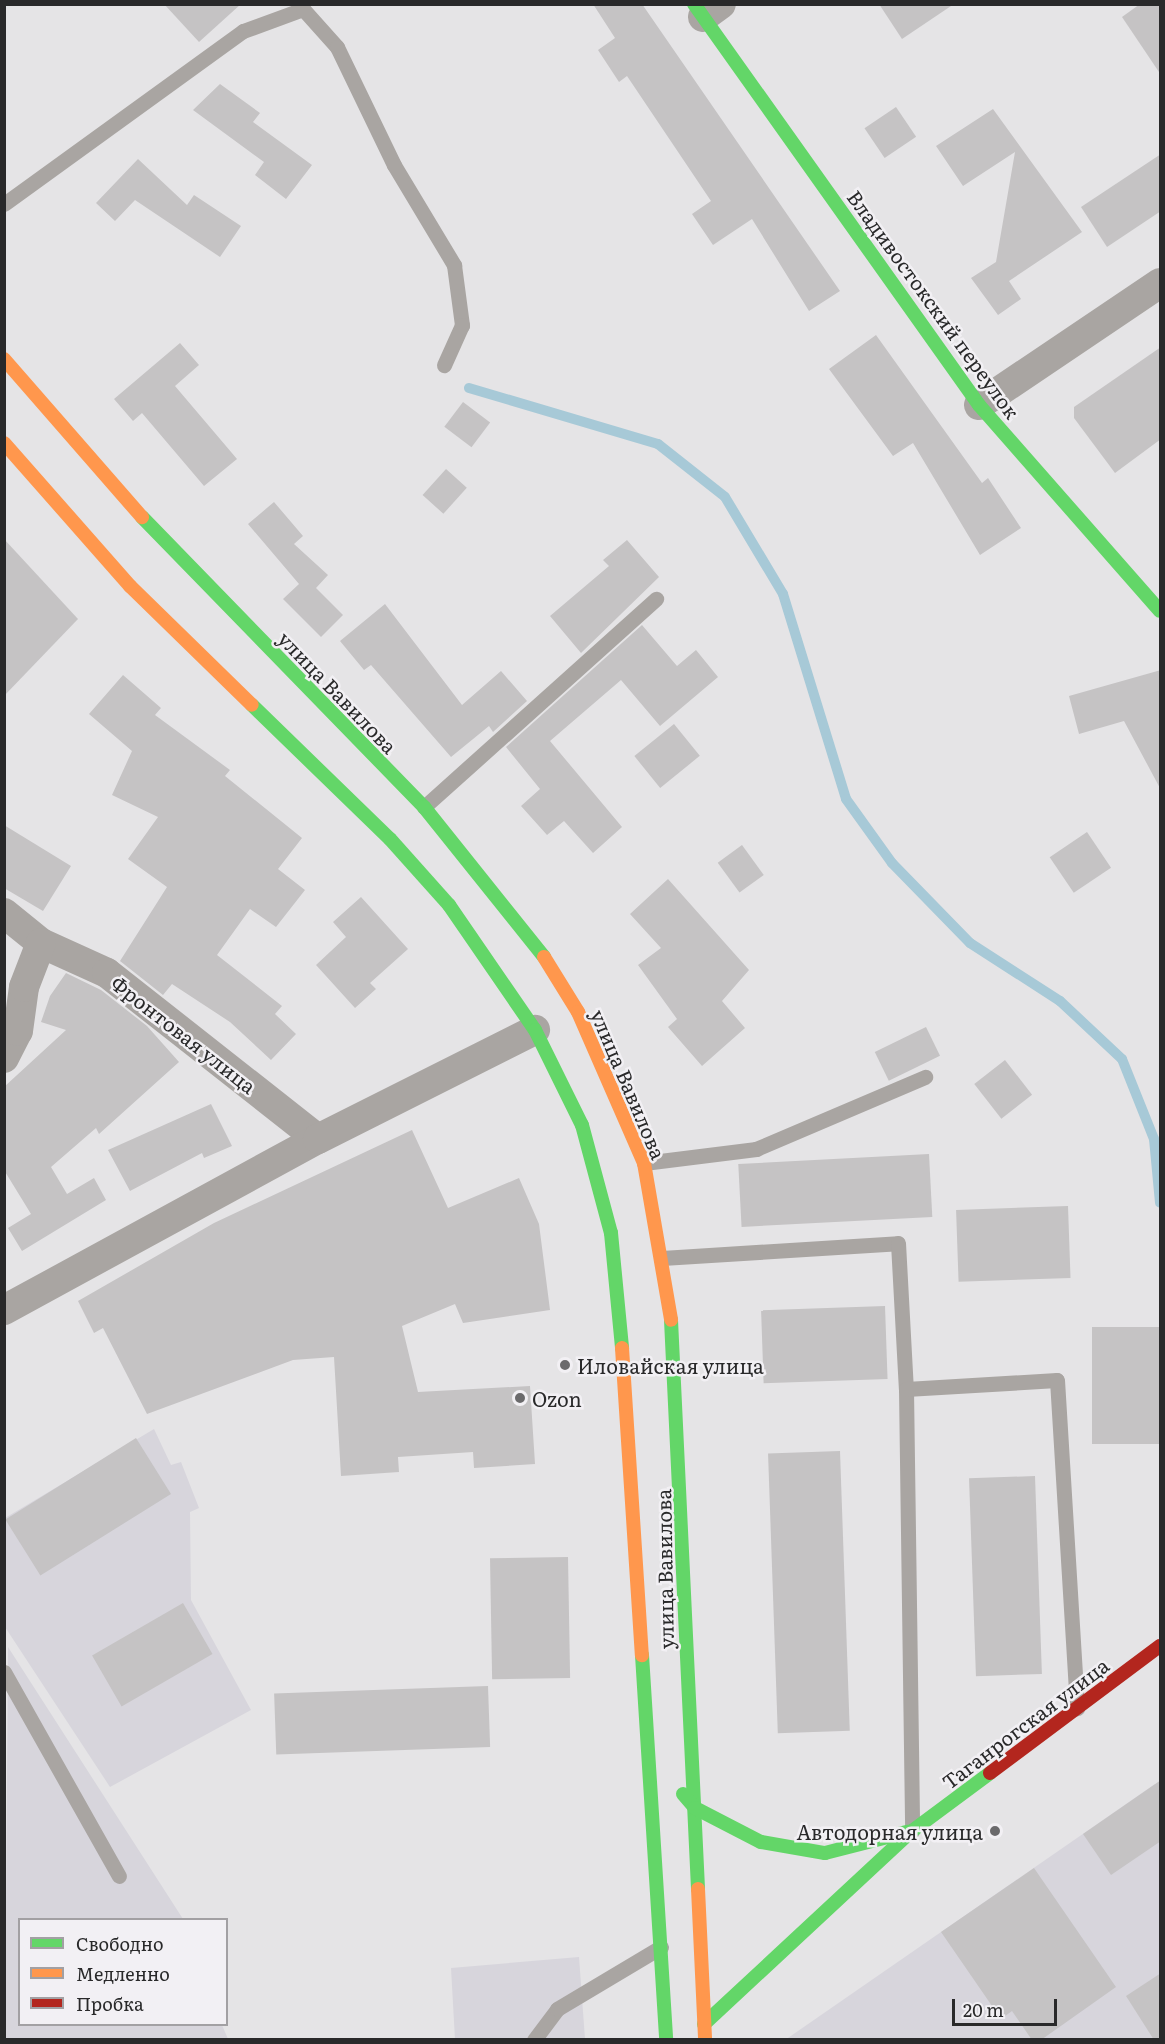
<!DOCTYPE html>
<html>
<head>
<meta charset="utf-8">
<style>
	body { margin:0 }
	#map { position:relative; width:1165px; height:2044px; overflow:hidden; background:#e5e4e6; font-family:Literata,serif }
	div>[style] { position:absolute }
	.built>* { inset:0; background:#d7d5dc }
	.stream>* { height:10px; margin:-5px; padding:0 5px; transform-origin:5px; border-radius:5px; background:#a7c9d7 }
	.building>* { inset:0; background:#c5c3c4; transform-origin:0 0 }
	.lane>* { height:15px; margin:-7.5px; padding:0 7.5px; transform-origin:7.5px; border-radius:7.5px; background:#a9a5a2 }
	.street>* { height:30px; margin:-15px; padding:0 15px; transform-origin:15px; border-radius:15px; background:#a9a5a2 }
	.fast>* { height:14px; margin:-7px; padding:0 7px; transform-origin:7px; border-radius:7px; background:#63d668 }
	.slow>* { height:14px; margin:-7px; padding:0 7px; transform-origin:7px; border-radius:7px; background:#ff974d }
	.jam>* { height:14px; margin:-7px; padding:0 7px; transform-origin:7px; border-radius:7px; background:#b3261e }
	.dots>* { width:16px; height:16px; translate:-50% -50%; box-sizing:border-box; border:3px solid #f2f0f4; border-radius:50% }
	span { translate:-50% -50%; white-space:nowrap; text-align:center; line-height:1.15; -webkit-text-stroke:5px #f2f0f4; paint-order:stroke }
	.street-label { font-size:20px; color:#29292a }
	.poi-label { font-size:20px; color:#29292a }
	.left { translate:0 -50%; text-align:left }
	.right { translate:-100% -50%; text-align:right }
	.frame { position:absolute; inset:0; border:6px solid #29292a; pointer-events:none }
	.legend { position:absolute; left:18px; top:1918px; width:210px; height:108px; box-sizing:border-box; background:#f2f0f4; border:2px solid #a2a0a3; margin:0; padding:8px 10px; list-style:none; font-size:18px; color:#29292a }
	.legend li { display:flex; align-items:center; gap:12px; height:30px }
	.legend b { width:30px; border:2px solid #a2a0a3 }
	.scale { position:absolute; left:952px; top:1999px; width:105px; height:27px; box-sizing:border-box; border:3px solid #29292a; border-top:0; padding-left:8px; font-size:18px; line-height:21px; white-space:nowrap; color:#29292a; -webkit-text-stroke:4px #f2f0f4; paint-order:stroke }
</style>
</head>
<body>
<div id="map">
	<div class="built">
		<i style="clip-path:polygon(154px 1429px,171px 1465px,181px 1462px,199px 1508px,190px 1512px,191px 1600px,251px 1710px,110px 1787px,5px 1627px,5px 1518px)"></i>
		<i style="clip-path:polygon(8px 1647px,183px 1919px,20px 1920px,20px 2024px,222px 2025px,228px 2039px,5px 2039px)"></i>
		<i style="clip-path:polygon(1155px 1784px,1160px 1793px,1160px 2039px,785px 2040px)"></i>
		<i style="clip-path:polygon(579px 1957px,585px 2039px,455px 2039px,451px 1968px)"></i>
	</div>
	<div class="stream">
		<i style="left:469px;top:388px;width:197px;rotate:16.5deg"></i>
		<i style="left:658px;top:444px;width:85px;rotate:38.3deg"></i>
		<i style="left:725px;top:497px;width:113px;rotate:59.1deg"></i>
		<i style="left:783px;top:594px;width:214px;rotate:72.9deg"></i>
		<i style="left:846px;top:799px;width:79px;rotate:54.3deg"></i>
		<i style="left:892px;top:863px;width:112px;rotate:45.7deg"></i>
		<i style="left:970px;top:943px;width:107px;rotate:32.8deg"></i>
		<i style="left:1060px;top:1001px;width:85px;rotate:43.1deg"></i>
		<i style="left:1122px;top:1059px;width:86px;rotate:68.2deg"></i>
		<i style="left:1154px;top:1139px;width:64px;rotate:84.6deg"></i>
	</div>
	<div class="building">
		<i style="clip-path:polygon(164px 4px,241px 4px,199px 42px)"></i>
		<i style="clip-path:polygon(593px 4px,642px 4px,840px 291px,809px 311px,752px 219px,713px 245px,692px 214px,711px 201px,627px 76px,619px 82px,598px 50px,615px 38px)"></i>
		<i style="clip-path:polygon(879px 4px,954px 4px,902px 39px)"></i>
		<i style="clip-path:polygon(1140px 4px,1161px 4px,1161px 75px,1122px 17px)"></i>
		<i style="clip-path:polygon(220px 84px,260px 113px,253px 122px,312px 165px,286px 199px,255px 175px,264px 162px,193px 110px)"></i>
		<i style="left:896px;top:107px;width:36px;height:38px;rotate:56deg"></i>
		<i style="clip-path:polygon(993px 109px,1082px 232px,1009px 281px,1021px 299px,998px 315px,971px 278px,996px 262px,1015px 152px,963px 186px,936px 146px)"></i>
		<i style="clip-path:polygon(1161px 154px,1161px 211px,1107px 247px,1081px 207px)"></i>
		<i style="clip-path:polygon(138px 159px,187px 205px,194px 195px,241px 226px,220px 257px,135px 200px,115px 221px,96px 203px)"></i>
		<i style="clip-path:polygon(876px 335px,982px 483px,988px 478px,1021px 528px,980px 555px,913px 443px,893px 456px,829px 369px)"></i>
		<i style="clip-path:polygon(180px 343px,199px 365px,175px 386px,237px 459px,204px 486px,142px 413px,133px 421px,114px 399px)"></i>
		<i style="clip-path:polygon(1161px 347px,1161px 439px,1115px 473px,1074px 418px,1074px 407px)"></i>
		<i style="left:463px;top:402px;width:34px;height:31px;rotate:37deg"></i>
		<i style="left:446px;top:469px;width:28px;height:35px;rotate:42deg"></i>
		<i style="clip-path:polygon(274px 502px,303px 536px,294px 544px,328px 575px,316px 588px,343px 615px,321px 637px,283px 599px,299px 584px,248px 524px)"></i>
		<i style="clip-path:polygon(4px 539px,78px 619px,4px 696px)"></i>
		<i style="clip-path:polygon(627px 540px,659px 577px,581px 653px,550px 616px,609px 566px,603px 560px)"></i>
		<i style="clip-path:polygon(385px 604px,462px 705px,501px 671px,527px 701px,493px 732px,489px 726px,451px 757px,371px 665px,364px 670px,340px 641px)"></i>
		<i style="clip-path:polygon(642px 625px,677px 666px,696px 650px,718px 677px,660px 726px,621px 680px,550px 741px,622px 827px,593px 853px,564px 821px,547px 835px,521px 806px,540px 789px,506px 747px)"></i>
		<i style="clip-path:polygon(1161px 670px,1161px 790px,1124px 721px,1079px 734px,1069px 696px)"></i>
		<i style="clip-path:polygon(123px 675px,161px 708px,155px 715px,230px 770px,225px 776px,302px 838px,278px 869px,305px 890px,276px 927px,250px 909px,217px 955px,282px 1006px,275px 1014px,296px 1034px,271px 1060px,230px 1022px,172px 984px,163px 995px,120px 961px,167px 887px,128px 859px,158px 817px,112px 795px,132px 751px,89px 714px)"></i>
		<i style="left:674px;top:724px;width:41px;height:51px;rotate:51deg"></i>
		<i style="clip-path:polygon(4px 825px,71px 866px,43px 911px,4px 888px)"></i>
		<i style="left:1087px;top:832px;width:43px;height:45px;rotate:56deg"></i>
		<i style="left:742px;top:845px;width:37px;height:30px;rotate:54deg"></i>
		<i style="clip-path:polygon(668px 879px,749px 970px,722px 1001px,745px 1028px,702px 1066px,668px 1027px,677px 1019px,638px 965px,661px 948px,630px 914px)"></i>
		<i style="clip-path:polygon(361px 897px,408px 949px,370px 983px,376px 989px,355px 1008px,316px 965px,346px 937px,333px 922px)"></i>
		<i style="clip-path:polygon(66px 973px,101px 990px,147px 1026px,179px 1062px,99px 1134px,96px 1128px,51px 1167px,67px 1194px,94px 1178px,106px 1200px,22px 1251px,8px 1228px,31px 1214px,4px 1170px,4px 1087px,66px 1030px,41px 1022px,50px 996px)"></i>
		<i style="left:926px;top:1027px;width:32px;height:57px;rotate:64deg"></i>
		<i style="left:1005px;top:1060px;width:44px;height:39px;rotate:52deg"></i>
		<i style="clip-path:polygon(211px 1104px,232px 1146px,204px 1158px,202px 1153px,130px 1191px,108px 1150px)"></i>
		<i style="clip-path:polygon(412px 1130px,448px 1208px,519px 1178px,539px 1224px,550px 1310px,463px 1323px,455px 1304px,402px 1326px,418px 1392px,530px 1386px,535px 1464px,474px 1468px,473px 1452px,398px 1457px,399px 1472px,341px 1476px,334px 1357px,293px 1360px,147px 1414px,103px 1328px,94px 1333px,78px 1301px,214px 1223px)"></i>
		<i style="left:929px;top:1154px;width:63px;height:191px;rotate:87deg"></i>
		<i style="left:1068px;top:1206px;width:72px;height:112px;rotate:88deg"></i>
		<i style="left:885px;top:1306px;width:73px;height:124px;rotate:88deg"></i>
		<i style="left:1161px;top:1327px;width:117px;height:69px;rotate:90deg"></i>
		<i style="left:136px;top:1438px;width:66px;height:154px;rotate:58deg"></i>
		<i style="left:840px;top:1451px;width:280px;height:72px;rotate:88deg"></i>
		<i style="left:1035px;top:1476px;width:198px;height:66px;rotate:88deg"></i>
		<i style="left:568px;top:1557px;width:121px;height:78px;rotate:89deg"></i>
		<i style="left:183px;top:1603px;width:59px;height:105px;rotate:60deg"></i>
		<i style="left:488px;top:1686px;width:61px;height:214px;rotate:88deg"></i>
		<i style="clip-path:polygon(1161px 1780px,1161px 1841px,1111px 1875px,1083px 1834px)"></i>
		<i style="clip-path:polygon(1034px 1868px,1116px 1987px,1041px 2040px,1032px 2040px,1012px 2011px,1001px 2019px,941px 1932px)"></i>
		<i style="clip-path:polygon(1161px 1973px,1161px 2040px,1154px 2040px,1126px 1996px)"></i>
	</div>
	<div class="lane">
		<i style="left:4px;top:204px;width:295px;rotate:-35.9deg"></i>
		<i style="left:243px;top:31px;width:64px;rotate:-20.1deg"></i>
		<i style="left:303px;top:9px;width:51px;rotate:48.2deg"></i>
		<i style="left:337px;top:47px;width:131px;rotate:64.2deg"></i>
		<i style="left:394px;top:165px;width:117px;rotate:59deg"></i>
		<i style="left:454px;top:265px;width:61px;rotate:82.4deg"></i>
		<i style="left:462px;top:325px;width:44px;rotate:114.2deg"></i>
		<i style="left:424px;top:807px;width:312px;rotate:-41.9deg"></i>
		<i style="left:644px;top:1163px;width:113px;rotate:-7.1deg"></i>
		<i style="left:756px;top:1149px;width:184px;rotate:-23.1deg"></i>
		<i style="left:662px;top:1258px;width:236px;rotate:-3.6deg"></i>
		<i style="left:898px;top:1243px;width:146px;rotate:86.9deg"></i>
		<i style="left:906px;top:1389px;width:442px;rotate:89.2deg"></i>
		<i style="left:906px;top:1389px;width:151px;rotate:-3.4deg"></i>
		<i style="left:1057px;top:1380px;width:329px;rotate:86.5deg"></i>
		<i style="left:4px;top:1672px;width:234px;rotate:60.6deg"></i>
		<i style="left:534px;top:2040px;width:39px;rotate:-53deg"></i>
		<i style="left:557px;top:2009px;width:121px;rotate:-30.8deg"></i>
	</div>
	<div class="street">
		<i style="left:703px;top:17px;width:22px;rotate:-36deg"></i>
		<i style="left:979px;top:405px;width:218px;rotate:-34deg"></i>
		<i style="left:4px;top:913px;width:48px;rotate:39deg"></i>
		<i style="left:41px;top:943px;width:72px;rotate:24.4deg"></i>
		<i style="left:107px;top:973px;width:268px;rotate:38.2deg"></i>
		<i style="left:4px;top:1058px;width:30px;rotate:-63deg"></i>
		<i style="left:18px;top:1031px;width:44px;rotate:-82.2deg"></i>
		<i style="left:24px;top:987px;width:47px;rotate:-68.9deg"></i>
		<i style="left:4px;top:1310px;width:358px;rotate:-28.6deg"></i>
		<i style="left:318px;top:1139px;width:243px;rotate:-26.7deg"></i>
	</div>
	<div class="fast">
		<i style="left:694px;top:4px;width:492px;rotate:54.6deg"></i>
		<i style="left:979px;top:405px;width:274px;rotate:48.7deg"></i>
		<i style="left:142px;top:517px;width:405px;rotate:45.8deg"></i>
		<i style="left:424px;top:807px;width:192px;rotate:51.3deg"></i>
		<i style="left:252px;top:705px;width:192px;rotate:44.2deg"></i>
		<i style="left:390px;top:839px;width:89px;rotate:48.2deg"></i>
		<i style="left:449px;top:905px;width:152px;rotate:55.5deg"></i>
		<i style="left:535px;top:1030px;width:106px;rotate:63.7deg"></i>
		<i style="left:582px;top:1125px;width:112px;rotate:75deg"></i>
		<i style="left:611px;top:1233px;width:116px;rotate:84.5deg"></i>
		<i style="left:671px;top:1320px;width:570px;rotate:87.28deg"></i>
		<i style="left:642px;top:1655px;width:386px;rotate:86.4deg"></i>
		<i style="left:683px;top:1794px;width:18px;rotate:49deg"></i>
		<i style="left:695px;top:1808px;width:74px;rotate:27.3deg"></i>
		<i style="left:761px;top:1842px;width:65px;rotate:9.8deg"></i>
		<i style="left:825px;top:1853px;width:85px;rotate:-14.4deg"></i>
		<i style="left:704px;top:2024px;width:284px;rotate:-42.9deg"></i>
		<i style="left:912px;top:1831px;width:97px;rotate:-36.6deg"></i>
	</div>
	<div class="slow">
		<i style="left:4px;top:359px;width:210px;rotate:48.9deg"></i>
		<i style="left:4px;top:443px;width:191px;rotate:48.6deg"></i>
		<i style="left:130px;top:586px;width:170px;rotate:44.3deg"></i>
		<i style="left:544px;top:957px;width:65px;rotate:58.3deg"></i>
		<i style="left:578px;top:1012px;width:165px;rotate:66.4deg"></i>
		<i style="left:644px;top:1163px;width:159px;rotate:80.2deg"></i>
		<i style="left:622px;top:1348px;width:308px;rotate:86.3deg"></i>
		<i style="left:698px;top:1889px;width:151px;rotate:87.3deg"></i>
	</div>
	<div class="jam">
		<i style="left:990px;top:1773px;width:212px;rotate:-36.8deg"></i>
	</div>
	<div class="dots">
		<i style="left:565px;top:1365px;background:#6b6a6c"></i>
		<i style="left:520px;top:1398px;background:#6b6a6c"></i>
		<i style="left:995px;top:1831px;background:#6b6a6c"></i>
	</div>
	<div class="street-label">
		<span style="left:934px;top:304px;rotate:54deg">Владивостокский переулок</span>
		<span style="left:338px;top:692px;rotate:46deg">улица Вавилова</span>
		<span style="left:184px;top:1034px;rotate:38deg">Фронтовая улица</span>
		<span style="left:629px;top:1084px;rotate:67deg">улица Вавилова</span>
		<span style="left:664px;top:1569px;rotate:-91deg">улица Вавилова</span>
		<span style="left:1025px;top:1723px;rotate:-37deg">Таганрогская улица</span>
	</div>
	<div class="poi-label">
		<span class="left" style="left:577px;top:1365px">Иловайская улица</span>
		<span class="left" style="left:532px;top:1398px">Ozon</span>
		<span class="right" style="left:983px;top:1831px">Автодорная улица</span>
	</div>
	<div class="frame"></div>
	<ul class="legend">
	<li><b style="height:8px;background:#63d668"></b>Свободно</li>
	<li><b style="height:8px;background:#ff974d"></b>Медленно</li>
	<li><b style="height:8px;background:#b3261e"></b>Пробка</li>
	</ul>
	<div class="scale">20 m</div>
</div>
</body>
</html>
